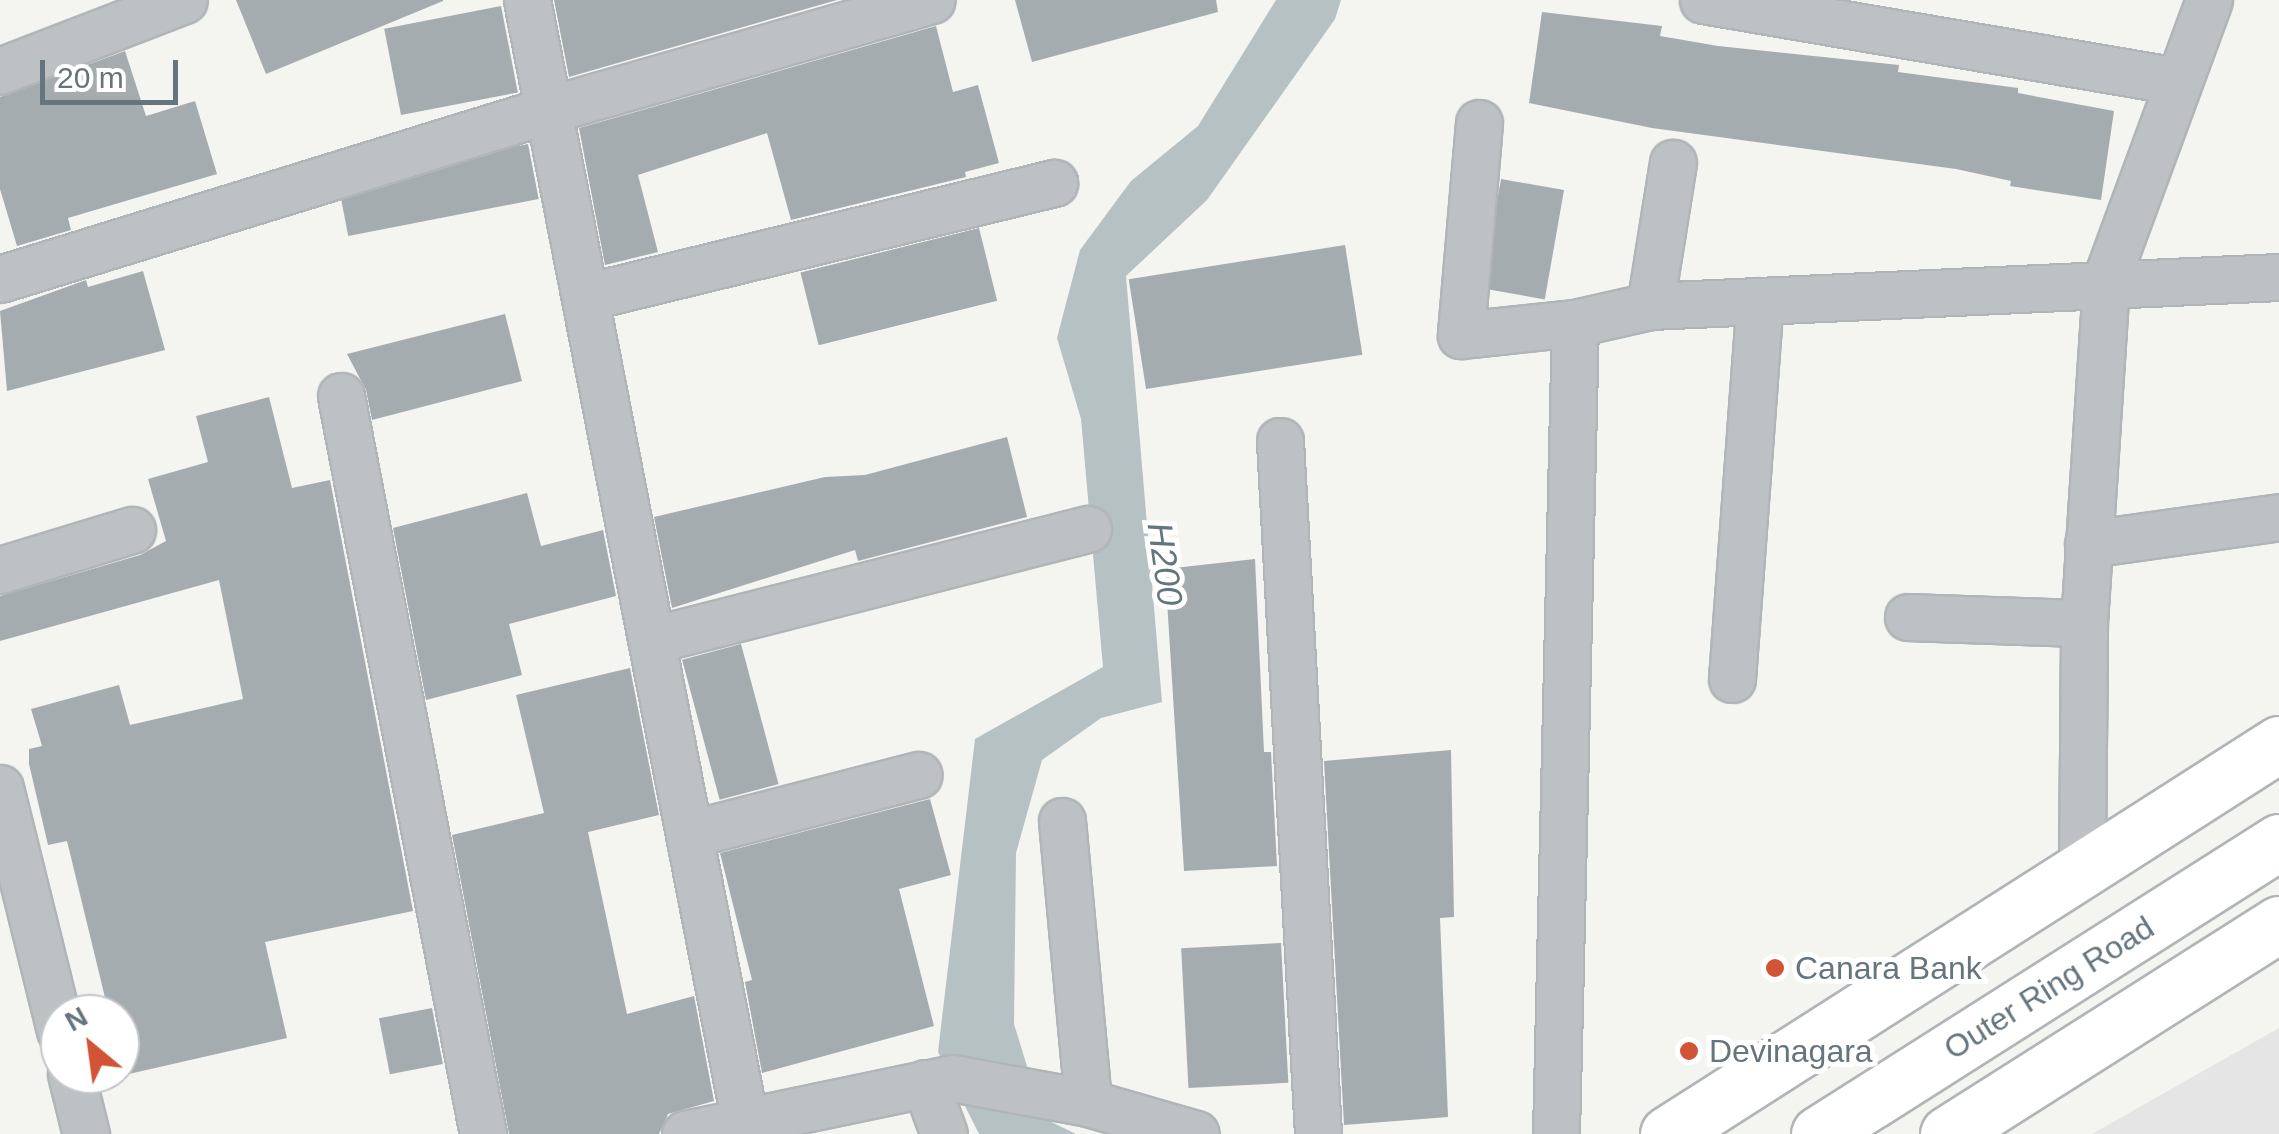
<!DOCTYPE html>
<html>
<head>
<meta charset="utf-8">
<style>
	body { margin:0 }
	#map { position:relative; width:2279px; height:1134px; overflow:hidden; background:#f4f4f0; font-family:Helvetica,sans-serif }
	div>[style] { position:absolute }
	.built>* { inset:0; background:#e4e5e4 }
	.water>* { inset:0; background:#b6c1c4 }
	.building>* { inset:0; background:#a4acb0; transform-origin:0 0 }
	.roads { filter:drop-shadow(2px 0 #b0b5b8) drop-shadow(-2px 0 #b0b5b8) drop-shadow(0 2px #b0b5b8) drop-shadow(0 -2px #b0b5b8) }
	.street>* { height:45px; margin:-22.5px; padding:0 22.5px; transform-origin:22.5px; border-radius:22.5px; background:#bdc1c4 }
	.secondary>* { height:55px; margin:-27.5px; padding:0 27.5px; transform-origin:27.5px; border-radius:27.5px; background:#fff }
	.highway>* { height:55px; margin:-27.5px; padding:0 27.5px; transform-origin:27.5px; border-radius:27.5px; background:#fff }
	.dots>* { width:28px; height:28px; translate:-50% -50%; box-sizing:border-box; border:5px solid #fff; border-radius:50% }
	span { translate:-50% -50%; white-space:nowrap; text-align:center; line-height:1.15; -webkit-text-stroke:10px #fff; paint-order:stroke }
	.poi-label { font-size:32px; color:#66747e }
	.left { translate:0 -50%; text-align:left }
	.street-label { font-size:32px; color:#66747e }
	.water-label { font-size:35px; color:#62767b; font-style:italic }
	.north { position:absolute; left:40px; top:994px; width:100px; height:100px; box-sizing:border-box; background:#fff; border:2px solid #c2c7cb; border-radius:50%; rotate:331deg; font-size:28px; font-weight:700; line-height:40px; text-align:center; color:#66747e }
	.north::after { content:''; display:block; margin:auto; width:35px; height:45px; background:#d05435; clip-path:polygon(50% 0,100% 100%,50% 72%,0 100%) }
	.scale { position:absolute; left:40px; top:60px; width:138px; height:45px; box-sizing:border-box; border:5px solid #66747e; border-top:0; padding-left:12px; font-size:30px; line-height:35px; white-space:nowrap; color:#66747e; -webkit-text-stroke:8px #fff; paint-order:stroke }
</style>
</head>
<body>
<div id="map">
	<div class="built">
		<i style="clip-path:polygon(2279px 1028px,2279px 1134px,2092px 1134px)"></i>
	</div>
	<div class="water">
		<i style="clip-path:polygon(1276px 0,1341px 0,1335px 19px,1207px 200px,1126px 276px,1162px 702px,1101px 718px,1042px 760px,1016px 853px,1014px 1024px,1043px 1118px,1076px 1134px,979px 1134px,938px 1052px,975px 739px,1103px 667px,1081px 419px,1057px 338px,1080px 250px,1131px 181px,1198px 126px)"></i>
	</div>
	<div class="building">
		<i style="clip-path:polygon(236px 0,443px 0,443px 1px,266px 74px)"></i>
		<i style="clip-path:polygon(554px 0,837px 0,569px 77px)"></i>
		<i style="clip-path:polygon(1015px 0,1216px 0,1218px 12px,1032px 62px)"></i>
		<i style="left:501px;top:6px;width:88px;height:119px;rotate:79deg"></i>
		<i style="clip-path:polygon(1542px 12px,1662px 26px,1660px 36px,1718px 46px,1899px 65px,1898px 72px,2018px 88px,2018px 93px,2114px 111px,2101px 200px,2010px 186px,2011px 181px,1956px 169px,1652px 128px,1529px 103px)"></i>
		<i style="clip-path:polygon(936px 26px,953px 92px,978px 85px,999px 163px,965px 172px,966px 177px,791px 220px,767px 133px,638px 175px,658px 252px,605px 265px,579px 128px)"></i>
		<i style="clip-path:polygon(125px 51px,146px 116px,195px 101px,217px 174px,68px 218px,71px 230px,17px 246px,0 189px,0 97px)"></i>
		<i style="left:528px;top:144px;width:56px;height:194px;rotate:79deg"></i>
		<i style="left:1501px;top:179px;width:64px;height:111px;rotate:10deg"></i>
		<i style="left:979px;top:228px;width:75px;height:184px;rotate:76deg"></i>
		<i style="left:1345px;top:245px;width:111px;height:219px;rotate:81deg"></i>
		<i style="clip-path:polygon(143px 271px,165px 350px,7px 391px,0 311px,86px 280px,88px 287px)"></i>
		<i style="clip-path:polygon(505px 314px,522px 381px,372px 420px,366px 390px,347px 354px)"></i>
		<i style="clip-path:polygon(269px 397px,292px 488px,330px 480px,413px 911px,265px 942px,287px 1038px,120px 1076px,120px 1014px,109px 1014px,67px 841px,48px 845px,29px 764px,29px 749px,42px 746px,31px 709px,119px 685px,130px 725px,243px 699px,219px 580px,0 641px,0 596px,140px 555px,166px 541px,148px 479px,208px 462px,196px 416px)"></i>
		<i style="clip-path:polygon(1007px 437px,1027px 517px,858px 561px,855px 550px,672px 608px,654px 517px,825px 477px,865px 475px)"></i>
		<i style="clip-path:polygon(527px 493px,541px 546px,603px 530px,616px 596px,509px 624px,522px 675px,426px 700px,393px 528px)"></i>
		<i style="clip-path:polygon(1255px 559px,1264px 752px,1271px 752px,1277px 866px,1184px 871px,1165px 569px)"></i>
		<i style="left:741px;top:644px;width:145px;height:61px;rotate:75deg"></i>
		<i style="clip-path:polygon(630px 668px,659px 815px,588px 832px,627px 1014px,694px 996px,714px 1101px,668px 1114px,659px 1134px,509px 1134px,452px 835px,544px 813px,516px 695px)"></i>
		<i style="clip-path:polygon(1451px 750px,1454px 917px,1440px 918px,1448px 1117px,1344px 1125px,1324px 761px)"></i>
		<i style="clip-path:polygon(930px 799px,951px 875px,899px 889px,934px 1026px,762px 1073px,745px 982px,752px 980px,720px 853px)"></i>
		<i style="left:1281px;top:943px;width:140px;height:100px;rotate:87deg"></i>
		<i style="left:432px;top:1008px;width:57px;height:54px;rotate:79deg"></i>
	</div>
	<div class="roads">
		<div class="street">
			<i style="left:527px;top:0;width:1138px;rotate:79.01deg"></i>
			<i style="left:1703px;top:0;width:482px;rotate:9.7deg"></i>
			<i style="left:0;top:71px;width:197px;rotate:-21.1deg"></i>
			<i style="left:1479px;top:123px;width:213px;rotate:94.9deg"></i>
			<i style="left:1461px;top:335px;width:115px;rotate:-6deg"></i>
			<i style="left:1575px;top:323px;width:77px;rotate:-12.8deg"></i>
			<i style="left:1650px;top:306px;width:630px;rotate:-2.64deg"></i>
			<i style="left:0;top:279px;width:573px;rotate:-17.14deg"></i>
			<i style="left:548px;top:110px;width:399px;rotate:-16deg"></i>
			<i style="left:586px;top:297px;width:482px;rotate:-13.7deg"></i>
			<i style="left:1650px;top:306px;width:145px;rotate:-80.9deg"></i>
			<i style="left:341px;top:396px;width:752px;rotate:79.11deg"></i>
			<i style="left:1280px;top:441px;width:694px;rotate:86.86deg"></i>
			<i style="left:2088px;top:544px;width:193px;rotate:-8deg"></i>
			<i style="left:0;top:570px;width:138px;rotate:-16.9deg"></i>
			<i style="left:1908px;top:617px;width:176px;rotate:2deg"></i>
			<i style="left:652px;top:640px;width:450px;rotate:-14.3deg"></i>
			<i style="left:1732px;top:679px;width:379px;rotate:-85.8deg"></i>
			<i style="left:0;top:788px;width:250px;rotate:76.1deg"></i>
			<i style="left:1062px;top:821px;width:283px;rotate:84.7deg"></i>
			<i style="left:690px;top:834px;width:236px;rotate:-14.5deg"></i>
			<i style="left:2082px;top:864px;width:241px;rotate:-89.5deg"></i>
			<i style="left:2084px;top:623px;width:344px;rotate:-86.3deg"></i>
			<i style="left:2106px;top:280px;width:298px;rotate:-69.8deg"></i>
			<i style="left:71px;top:1074px;width:62px;rotate:76deg"></i>
			<i style="left:925px;top:1083px;width:54px;rotate:69.6deg"></i>
			<i style="left:685px;top:1134px;width:273px;rotate:-11.8deg"></i>
			<i style="left:952px;top:1078px;width:138px;rotate:10.4deg"></i>
			<i style="left:1088px;top:1103px;width:112px;rotate:16deg"></i>
			<i style="left:1556px;top:1134px;width:811px;rotate:-88.66deg"></i>
		</div>
		<div class="secondary">
			<i style="left:1668px;top:1134px;width:725px;rotate:-32.55deg"></i>
		</div>
		<div class="highway">
			<i style="left:1819px;top:1134px;width:545px;rotate:-32.41deg"></i>
			<i style="left:1948px;top:1134px;width:392px;rotate:-32.4deg"></i>
		</div>
	</div>
	<div class="dots">
		<i style="left:1775px;top:968px;background:#d05435"></i>
		<i style="left:1689px;top:1051px;background:#d05435"></i>
	</div>
	<div class="poi-label">
		<span class="left" style="left:1795px;top:968px">Canara Bank</span>
		<span class="left" style="left:1709px;top:1051px">Devinagara</span>
	</div>
	<div class="street-label">
		<span style="left:2049px;top:988px;rotate:-32deg">Outer Ring Road</span>
	</div>
	<div class="water-label">
		<span style="left:1165px;top:564px;rotate:82deg">H200</span>
	</div>
	<div class="north">N</div>
	<div class="scale">20 m</div>
</div>
</body>
</html>
